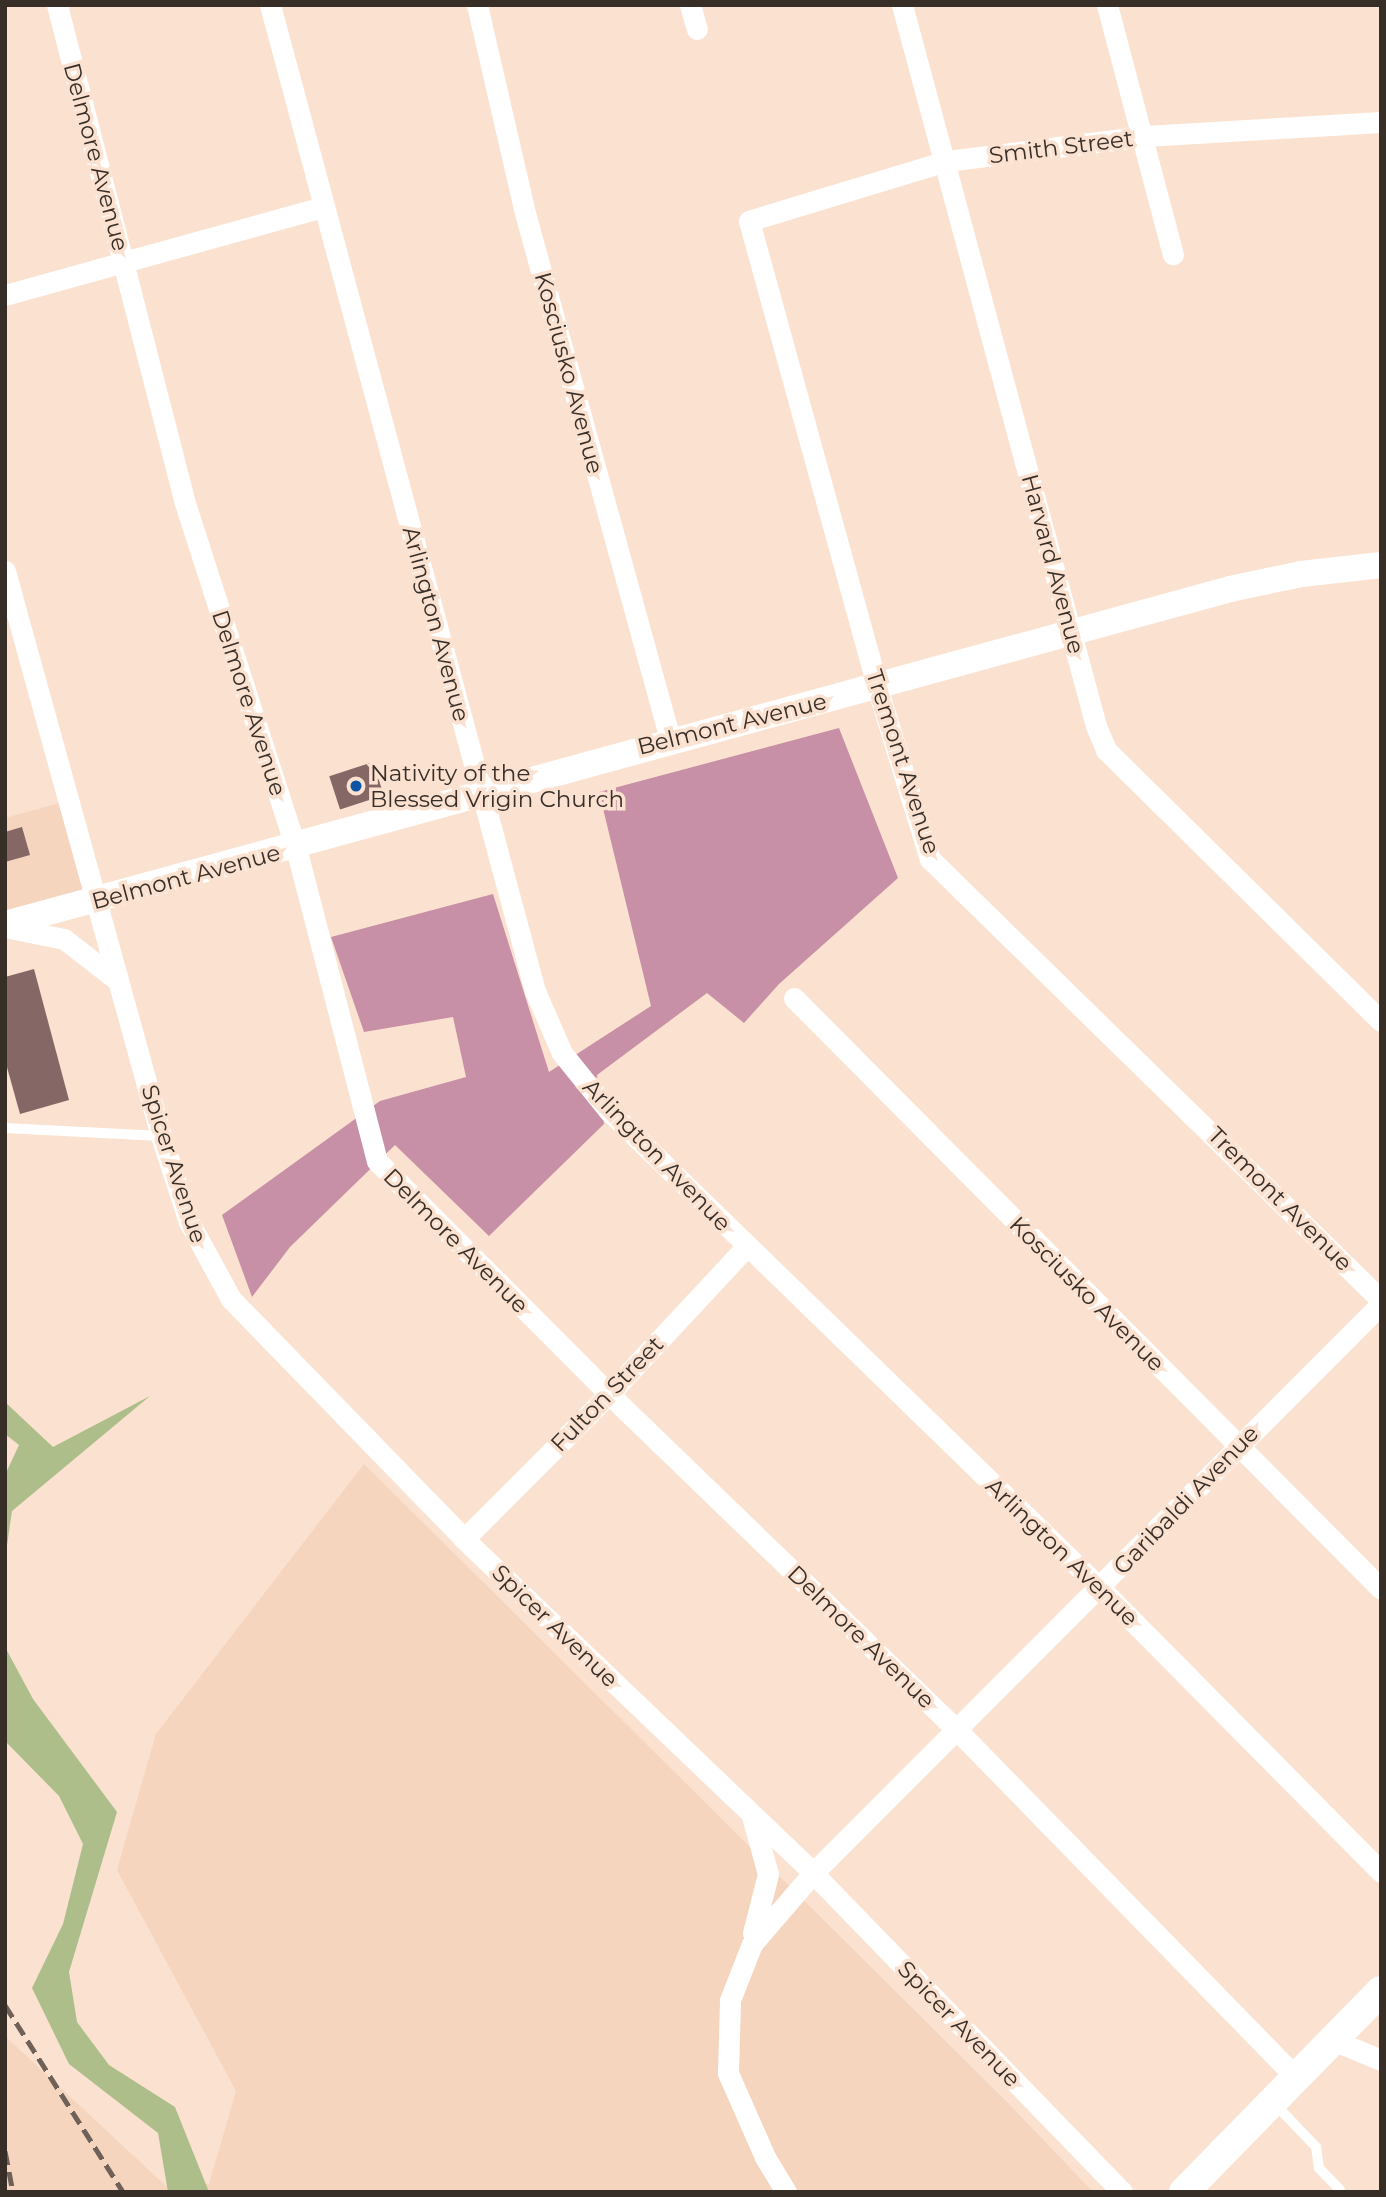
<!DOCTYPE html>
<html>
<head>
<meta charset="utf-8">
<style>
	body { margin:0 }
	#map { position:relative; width:1386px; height:2197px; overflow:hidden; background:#fbe1cf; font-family:Montserrat,sans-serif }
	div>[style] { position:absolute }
	.built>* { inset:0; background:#f5d5be }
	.forest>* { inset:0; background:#c790a6 }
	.water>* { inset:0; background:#adbe8a }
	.building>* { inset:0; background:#856865; transform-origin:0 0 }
	.service>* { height:10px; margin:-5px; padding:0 5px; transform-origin:5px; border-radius:5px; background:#fff }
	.minor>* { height:21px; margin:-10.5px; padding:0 10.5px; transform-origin:10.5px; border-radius:10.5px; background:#fff }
	.tertiary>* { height:26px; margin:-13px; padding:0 13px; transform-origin:13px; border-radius:13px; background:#fff }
	.secondary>* { height:30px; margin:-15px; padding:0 15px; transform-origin:15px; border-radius:15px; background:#fff }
	.rail>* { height:5px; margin-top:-2.5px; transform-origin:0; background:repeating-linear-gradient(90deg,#706158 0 14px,transparent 0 21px) }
	.dots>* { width:19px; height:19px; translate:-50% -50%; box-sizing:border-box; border:4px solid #fbe1cf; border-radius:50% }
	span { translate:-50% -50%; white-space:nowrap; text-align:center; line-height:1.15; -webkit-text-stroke:7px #fbe1cf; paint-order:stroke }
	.street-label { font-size:23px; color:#382e28 }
	.poi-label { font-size:23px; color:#382e28 }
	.left { translate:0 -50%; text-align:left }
	.frame { position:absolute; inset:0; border:7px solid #382e28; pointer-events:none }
</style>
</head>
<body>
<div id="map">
	<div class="built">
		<i style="clip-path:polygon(67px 801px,91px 892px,5px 915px,5px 818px)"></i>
		<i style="clip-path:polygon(364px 1464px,1006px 2101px,1093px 2192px,5px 2192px,5px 2036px,167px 2187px,209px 2184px,236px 2091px,117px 1870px,156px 1734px)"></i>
	</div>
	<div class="forest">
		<i style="clip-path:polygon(839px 728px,898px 878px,779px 984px,744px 1023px,707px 993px,597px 1075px,604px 1124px,489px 1236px,395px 1145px,290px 1247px,252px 1297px,222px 1215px,380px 1101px,466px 1077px,453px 1017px,364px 1032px,331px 937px,493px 894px,549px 1072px,651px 1006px,599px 792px)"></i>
	</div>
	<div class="water">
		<i style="clip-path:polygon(150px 1396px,12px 1511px,5px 1559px,5px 1475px,19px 1445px,5px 1434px,5px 1402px,53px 1447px)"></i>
		<i style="clip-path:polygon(5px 1647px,33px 1699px,117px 1812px,69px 1972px,77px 2022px,109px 2065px,175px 2107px,209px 2192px,168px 2192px,158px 2133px,69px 2064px,32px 1988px,63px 1924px,83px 1844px,59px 1796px,5px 1741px)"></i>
	</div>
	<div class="building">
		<i style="left:373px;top:762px;width:35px;height:46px;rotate:72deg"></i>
		<i style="clip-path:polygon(22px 827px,30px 855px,5px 862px,5px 832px)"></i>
		<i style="clip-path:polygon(34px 969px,69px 1100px,20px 1114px,5px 1060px,5px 977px)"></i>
	</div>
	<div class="service">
		<i style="left:5px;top:1128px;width:156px;rotate:2.9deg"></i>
		<i style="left:1274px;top:2103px;width:61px;rotate:46.3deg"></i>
		<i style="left:1316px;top:2147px;width:21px;rotate:82deg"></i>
		<i style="left:1319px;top:2168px;width:30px;rotate:46deg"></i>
	</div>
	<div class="minor">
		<i style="left:57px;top:5px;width:514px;rotate:75.59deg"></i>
		<i style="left:185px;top:503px;width:362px;rotate:72.2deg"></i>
		<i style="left:296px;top:848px;width:323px;rotate:75.5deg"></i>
		<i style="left:377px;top:1161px;width:329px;rotate:45.1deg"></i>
		<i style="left:609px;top:1394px;width:484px;rotate:44deg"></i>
		<i style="left:957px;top:1730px;width:485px;rotate:45.7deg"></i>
		<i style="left:270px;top:5px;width:1021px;rotate:74.96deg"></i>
		<i style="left:535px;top:991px;width:68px;rotate:66.5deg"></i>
		<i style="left:562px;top:1053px;width:75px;rotate:51deg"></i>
		<i style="left:609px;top:1111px;width:686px;rotate:44.17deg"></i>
		<i style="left:1101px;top:1589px;width:398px;rotate:45.3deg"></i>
		<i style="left:477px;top:5px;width:213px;rotate:77deg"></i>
		<i style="left:525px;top:213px;width:546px;rotate:74.59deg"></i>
		<i style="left:690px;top:5px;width:25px;rotate:74deg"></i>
		<i style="left:902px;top:5px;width:747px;rotate:74.94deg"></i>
		<i style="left:1096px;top:726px;width:26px;rotate:67deg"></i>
		<i style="left:1106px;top:750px;width:386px;rotate:44.6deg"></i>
		<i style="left:1107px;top:5px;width:258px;rotate:75.2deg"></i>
		<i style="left:1381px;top:122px;width:236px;rotate:176.6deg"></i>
		<i style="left:1145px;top:136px;width:201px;rotate:172.8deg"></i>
		<i style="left:946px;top:161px;width:206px;rotate:163.1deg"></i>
		<i style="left:749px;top:221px;width:483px;rotate:74.6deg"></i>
		<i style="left:877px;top:687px;width:180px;rotate:72.9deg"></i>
		<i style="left:930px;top:859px;width:631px;rotate:44.36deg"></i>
		<i style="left:5px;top:295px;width:330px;rotate:-15.5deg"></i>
		<i style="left:5px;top:571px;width:586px;rotate:74.56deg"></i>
		<i style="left:161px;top:1136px;width:90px;rotate:72deg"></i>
		<i style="left:189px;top:1222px;width:88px;rotate:61.4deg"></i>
		<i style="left:231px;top:1299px;width:334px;rotate:45.8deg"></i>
		<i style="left:464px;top:1539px;width:483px;rotate:43.7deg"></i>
		<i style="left:813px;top:1873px;width:444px;rotate:45.9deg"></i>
		<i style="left:5px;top:927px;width:60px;rotate:11.5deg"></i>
		<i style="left:64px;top:939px;width:67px;rotate:37.7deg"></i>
		<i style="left:794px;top:998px;width:833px;rotate:45.19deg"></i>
		<i style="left:464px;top:1539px;width:205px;rotate:-45deg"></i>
		<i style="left:609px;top:1394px;width:201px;rotate:-47deg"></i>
		<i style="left:753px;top:1933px;width:61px;rotate:-75.7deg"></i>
		<i style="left:768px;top:1874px;width:56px;rotate:-105.5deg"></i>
		<i style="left:1333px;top:2040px;width:52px;rotate:22.6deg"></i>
		<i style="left:786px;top:2192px;width:41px;rotate:-121deg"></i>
		<i style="left:765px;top:2157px;width:92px;rotate:-113.8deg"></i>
		<i style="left:728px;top:2073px;width:73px;rotate:-88.4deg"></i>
		<i style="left:730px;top:2000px;width:60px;rotate:-68.6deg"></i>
		<i style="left:752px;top:1944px;width:94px;rotate:-49.3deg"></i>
		<i style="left:813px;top:1873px;width:804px;rotate:-45.05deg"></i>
	</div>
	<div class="tertiary">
		<i style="left:5px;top:924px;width:1270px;rotate:-15.29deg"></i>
		<i style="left:1230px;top:589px;width:73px;rotate:-11.9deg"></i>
		<i style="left:1301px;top:574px;width:81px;rotate:-6.4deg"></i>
	</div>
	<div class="secondary">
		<i style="left:1184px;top:2192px;width:281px;rotate:-45.6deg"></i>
	</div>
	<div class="rail">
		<i style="left:5px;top:2005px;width:221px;rotate:57.7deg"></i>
		<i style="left:5px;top:2151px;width:42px;rotate:79deg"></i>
	</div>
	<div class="dots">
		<i style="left:356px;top:786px;background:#0c55a4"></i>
	</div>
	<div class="street-label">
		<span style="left:1061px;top:147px;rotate:-7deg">Smith Street</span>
		<span style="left:96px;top:157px;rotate:75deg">Delmore Avenue</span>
		<span style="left:569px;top:373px;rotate:75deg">Kosciusko Avenue</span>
		<span style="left:1053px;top:564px;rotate:75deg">Harvard Avenue</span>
		<span style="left:436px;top:624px;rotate:75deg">Arlington Avenue</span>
		<span style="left:249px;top:703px;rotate:72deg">Delmore Avenue</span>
		<span style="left:732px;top:724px;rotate:-14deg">Belmont Avenue</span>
		<span style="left:903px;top:762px;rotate:72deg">Tremont Avenue</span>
		<span style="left:186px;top:877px;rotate:-15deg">Belmont Avenue</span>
		<span style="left:657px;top:1155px;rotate:46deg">Arlington Avenue</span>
		<span style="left:174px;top:1164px;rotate:72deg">Spicer Avenue</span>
		<span style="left:1280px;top:1199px;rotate:45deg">Tremont Avenue</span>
		<span style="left:456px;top:1241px;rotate:45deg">Delmore Avenue</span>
		<span style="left:1087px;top:1294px;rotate:45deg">Kosciusko Avenue</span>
		<span style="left:607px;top:1394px;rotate:-46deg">Fulton Street</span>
		<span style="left:1186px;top:1500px;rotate:-46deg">Garibaldi Avenue</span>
		<span style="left:1062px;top:1552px;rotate:44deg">Arlington Avenue</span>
		<span style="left:555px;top:1626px;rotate:44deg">Spicer Avenue</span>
		<span style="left:861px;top:1637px;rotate:44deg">Delmore Avenue</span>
		<span style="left:959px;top:2024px;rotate:46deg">Spicer Avenue</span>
	</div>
	<div class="poi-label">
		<span class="left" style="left:370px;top:786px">Nativity of the<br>Blessed Vrigin Church</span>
	</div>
	<div class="frame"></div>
</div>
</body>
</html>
